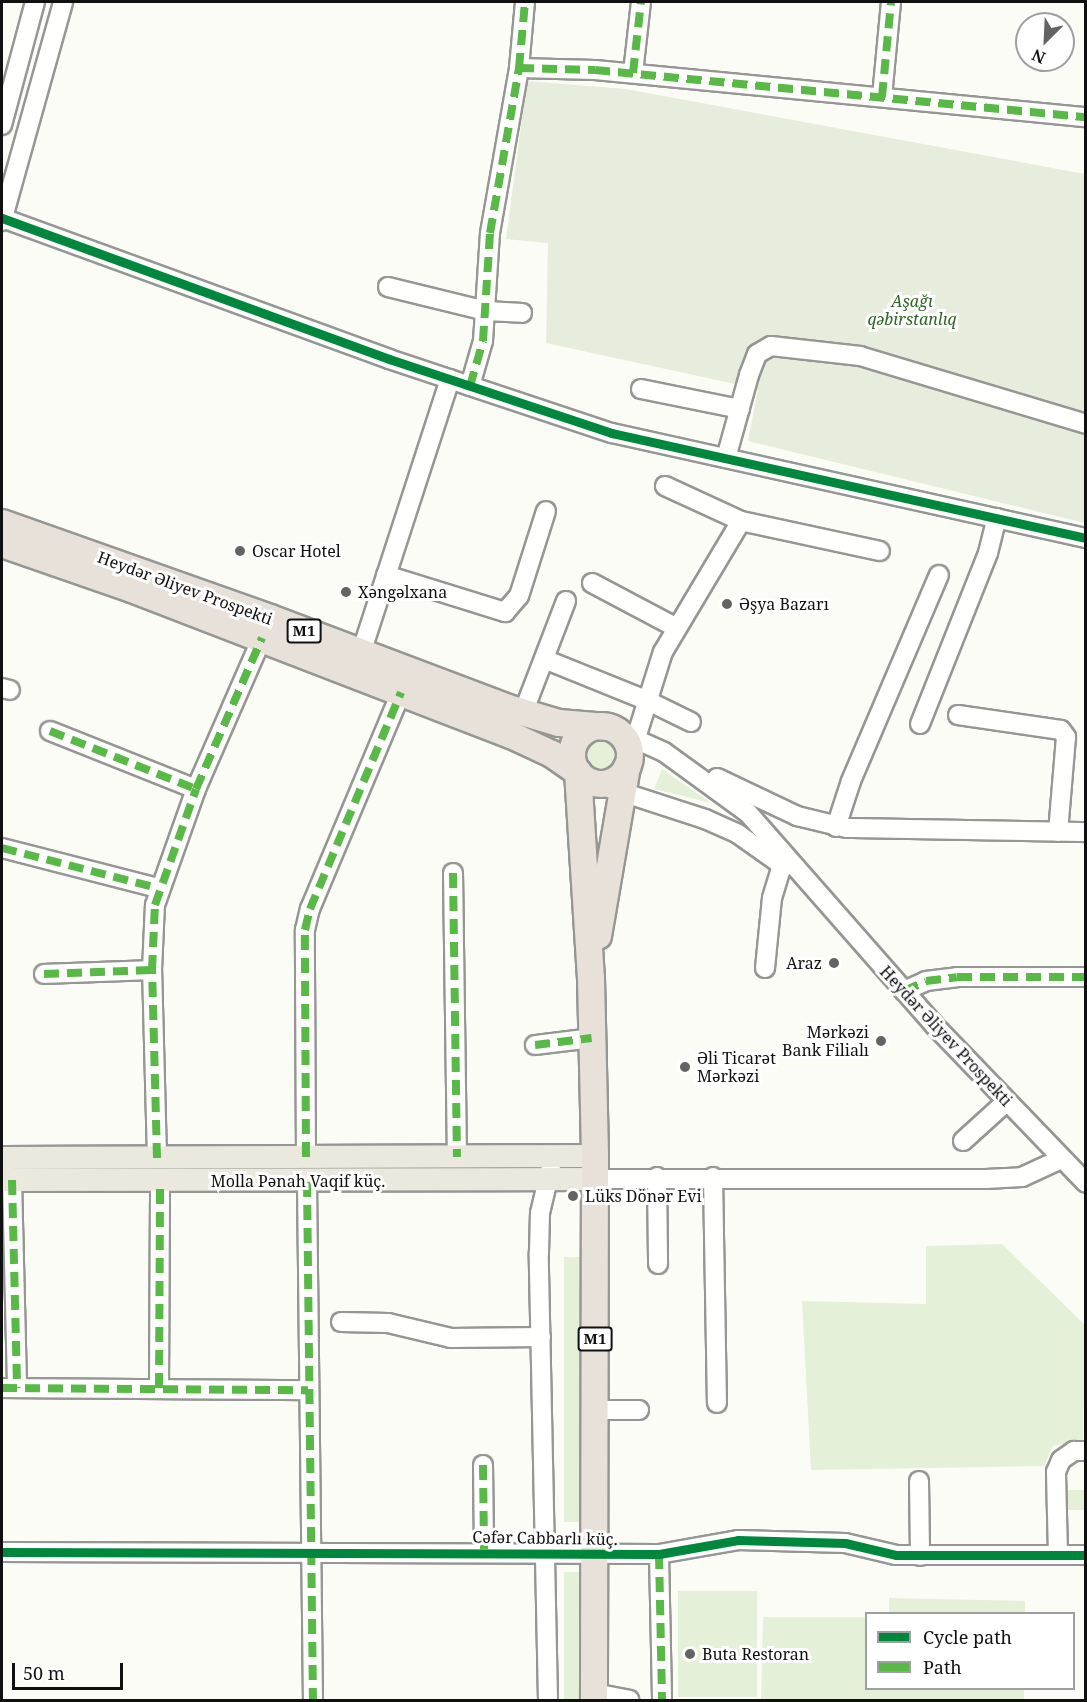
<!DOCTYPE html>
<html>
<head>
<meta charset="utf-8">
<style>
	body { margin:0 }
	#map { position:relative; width:1087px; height:1702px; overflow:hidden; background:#fcfcf7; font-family:"Noto Serif",serif }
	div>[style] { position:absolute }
	.green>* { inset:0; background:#e5f0d9; transform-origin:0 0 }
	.round { border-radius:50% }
	.cemetery>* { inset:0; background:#e7eddc }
	.roads { filter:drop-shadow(2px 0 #969694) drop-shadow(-2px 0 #969694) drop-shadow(0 2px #969694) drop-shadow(0 -2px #969694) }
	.minor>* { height:18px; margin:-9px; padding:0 9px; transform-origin:9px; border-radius:9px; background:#fffffe }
	.major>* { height:22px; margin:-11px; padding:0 11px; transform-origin:11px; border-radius:11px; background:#ebe8dd }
	.highway>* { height:26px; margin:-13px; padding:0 13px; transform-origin:13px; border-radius:13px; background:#e8e1d9 }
	.highway>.ring { margin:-13px; padding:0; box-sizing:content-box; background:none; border:26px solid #e8e1d9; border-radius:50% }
	.quiet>* { height:8px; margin-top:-4px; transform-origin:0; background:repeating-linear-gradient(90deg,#58b947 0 15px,transparent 0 23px) }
	.cycleway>* { height:9px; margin:-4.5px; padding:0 4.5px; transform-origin:4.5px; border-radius:4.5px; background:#00873e }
	.dots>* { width:16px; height:16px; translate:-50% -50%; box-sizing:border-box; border:3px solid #fff; border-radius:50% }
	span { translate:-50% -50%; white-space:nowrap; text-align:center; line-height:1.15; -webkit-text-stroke:6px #fff; paint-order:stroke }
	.shield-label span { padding:2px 4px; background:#fff; border:2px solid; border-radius:4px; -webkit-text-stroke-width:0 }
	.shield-label { font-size:15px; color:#101010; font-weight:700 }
	.park-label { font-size:16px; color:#2f6425; font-style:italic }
	.poi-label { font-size:16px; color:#101010 }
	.left { translate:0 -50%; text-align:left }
	.right { translate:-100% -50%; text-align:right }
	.street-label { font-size:16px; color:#101010 }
	.frame { position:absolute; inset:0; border:3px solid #101010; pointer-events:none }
	.legend { position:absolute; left:865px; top:1612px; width:210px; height:78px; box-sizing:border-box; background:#fff; border:2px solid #9f9f9f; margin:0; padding:8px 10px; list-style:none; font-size:18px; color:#101010 }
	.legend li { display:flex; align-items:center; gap:12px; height:30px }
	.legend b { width:30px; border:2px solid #9f9f9f }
	.north { position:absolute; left:1015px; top:12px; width:60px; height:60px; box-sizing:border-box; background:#fff; border:2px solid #9f9f9f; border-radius:50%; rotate:204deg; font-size:16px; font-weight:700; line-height:24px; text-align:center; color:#101010 }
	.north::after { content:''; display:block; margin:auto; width:21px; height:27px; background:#636361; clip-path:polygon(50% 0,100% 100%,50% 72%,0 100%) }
	.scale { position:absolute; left:12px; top:1663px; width:111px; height:27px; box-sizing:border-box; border:3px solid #101010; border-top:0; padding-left:8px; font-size:18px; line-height:21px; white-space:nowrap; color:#101010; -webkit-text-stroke:4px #fff; paint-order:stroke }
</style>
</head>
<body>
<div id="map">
	<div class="green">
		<i class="round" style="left:585px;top:739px;width:30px;height:30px"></i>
		<i style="clip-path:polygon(662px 769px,711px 803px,654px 789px)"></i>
		<i style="clip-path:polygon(1002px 1244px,1085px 1325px,1083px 1440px,1053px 1446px,1044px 1466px,811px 1470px,802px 1301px,926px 1304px,926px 1246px)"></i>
		<i style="left:582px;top:1257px;width:265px;height:18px;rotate:90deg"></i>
		<i style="left:1064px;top:1490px;width:21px;height:20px"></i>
		<i style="left:564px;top:1572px;width:17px;height:128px"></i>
		<i style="left:678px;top:1591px;width:79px;height:106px"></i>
		<i style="clip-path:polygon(889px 1598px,1025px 1601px,1025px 1613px,889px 1613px)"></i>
		<i style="clip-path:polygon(763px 1617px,866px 1617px,866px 1688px,1024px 1689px,1024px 1700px,761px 1700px)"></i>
	</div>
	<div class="cemetery">
		<i style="clip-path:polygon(527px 81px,626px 89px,1085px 174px,1085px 523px,748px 441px,758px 389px,546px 343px,548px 243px,506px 239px)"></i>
	</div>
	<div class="roads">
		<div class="minor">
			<i style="left:519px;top:68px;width:76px;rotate:1.5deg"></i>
			<i style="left:595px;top:70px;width:493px;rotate:5.5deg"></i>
			<i style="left:633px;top:73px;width:71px;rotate:-83.6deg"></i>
			<i style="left:882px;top:97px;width:95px;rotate:-84.6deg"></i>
			<i style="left:2px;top:125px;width:127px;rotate:-75deg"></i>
			<i style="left:2px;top:218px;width:412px;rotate:20deg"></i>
			<i style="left:389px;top:359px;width:235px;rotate:18.4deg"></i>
			<i style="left:612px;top:433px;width:485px;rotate:12.5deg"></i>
			<i style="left:2px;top:221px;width:227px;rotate:-74.4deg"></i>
			<i style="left:388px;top:287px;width:101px;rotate:13.8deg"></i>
			<i style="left:486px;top:311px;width:36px;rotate:3deg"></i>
			<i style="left:470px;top:386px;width:47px;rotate:-73.9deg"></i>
			<i style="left:483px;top:341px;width:108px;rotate:-86.3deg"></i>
			<i style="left:490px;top:233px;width:168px;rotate:-80deg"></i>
			<i style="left:519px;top:68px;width:66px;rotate:-84.8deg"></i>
			<i style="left:641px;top:389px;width:101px;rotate:11.4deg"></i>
			<i style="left:726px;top:458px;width:86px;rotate:-74.5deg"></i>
			<i style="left:749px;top:375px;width:22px;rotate:-69deg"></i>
			<i style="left:757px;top:354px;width:16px;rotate:-30deg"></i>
			<i style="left:771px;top:346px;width:90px;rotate:6.4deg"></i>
			<i style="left:860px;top:356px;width:236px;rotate:16.7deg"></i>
			<i style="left:665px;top:486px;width:84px;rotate:24.7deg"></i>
			<i style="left:386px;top:575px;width:125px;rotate:17.3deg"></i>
			<i style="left:505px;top:612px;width:21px;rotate:-49deg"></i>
			<i style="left:519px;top:596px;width:89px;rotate:-72.4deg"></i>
			<i style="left:592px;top:583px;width:94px;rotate:27.9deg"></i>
			<i style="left:361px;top:653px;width:288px;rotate:-72deg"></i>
			<i style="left:544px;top:659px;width:110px;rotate:21.9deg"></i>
			<i style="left:646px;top:700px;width:50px;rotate:26.1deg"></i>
			<i style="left:2px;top:688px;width:8px;rotate:14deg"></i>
			<i style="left:523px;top:713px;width:120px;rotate:-69deg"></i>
			<i style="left:958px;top:715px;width:104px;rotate:8.3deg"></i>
			<i style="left:1061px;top:730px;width:9px;rotate:54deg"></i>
			<i style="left:1066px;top:737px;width:95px;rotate:94.8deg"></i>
			<i style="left:920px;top:724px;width:184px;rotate:-68.3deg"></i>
			<i style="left:988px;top:553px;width:36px;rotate:-76deg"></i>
			<i style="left:50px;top:731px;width:157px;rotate:21.7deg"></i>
			<i style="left:617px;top:731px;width:51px;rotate:24.1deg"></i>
			<i style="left:664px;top:752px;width:104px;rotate:36deg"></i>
			<i style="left:748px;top:813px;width:282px;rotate:48.7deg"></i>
			<i style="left:934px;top:1025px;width:219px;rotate:46.1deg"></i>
			<i style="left:630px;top:757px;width:110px;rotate:-72.6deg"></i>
			<i style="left:663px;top:652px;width:152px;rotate:-59.2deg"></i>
			<i style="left:741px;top:521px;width:142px;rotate:12.2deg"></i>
			<i style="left:717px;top:778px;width:89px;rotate:25.4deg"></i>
			<i style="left:797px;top:816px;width:51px;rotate:13.5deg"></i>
			<i style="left:847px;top:828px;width:239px;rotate:1deg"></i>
			<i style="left:594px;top:783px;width:117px;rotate:18deg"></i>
			<i style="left:705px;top:819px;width:36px;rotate:24deg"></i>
			<i style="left:738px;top:834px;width:57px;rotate:35.1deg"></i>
			<i style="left:836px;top:827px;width:48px;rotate:-71.9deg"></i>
			<i style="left:851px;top:781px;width:224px;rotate:-66.9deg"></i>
			<i style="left:2px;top:848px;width:161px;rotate:14.4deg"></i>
			<i style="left:453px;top:873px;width:284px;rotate:89.2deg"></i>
			<i style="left:765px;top:968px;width:70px;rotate:-84.3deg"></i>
			<i style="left:772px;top:898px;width:34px;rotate:-73deg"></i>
			<i style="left:44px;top:974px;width:108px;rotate:-2.1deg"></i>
			<i style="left:904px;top:991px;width:24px;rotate:-24deg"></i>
			<i style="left:926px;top:981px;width:31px;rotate:-7deg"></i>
			<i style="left:957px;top:977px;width:129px"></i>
			<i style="left:535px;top:1045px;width:57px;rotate:-7deg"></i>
			<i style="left:963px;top:1141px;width:58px;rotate:-42.2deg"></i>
			<i style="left:306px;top:1157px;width:227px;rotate:-90.3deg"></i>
			<i style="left:305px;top:930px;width:22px;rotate:-77deg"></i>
			<i style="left:310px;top:909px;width:235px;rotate:-67.2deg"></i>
			<i style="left:157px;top:1158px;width:188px;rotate:-91.5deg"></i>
			<i style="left:152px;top:970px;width:65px;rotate:-87.4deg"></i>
			<i style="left:155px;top:905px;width:123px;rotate:-70.5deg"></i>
			<i style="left:196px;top:789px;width:165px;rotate:-66.4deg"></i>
			<i style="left:657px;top:1177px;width:87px;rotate:89.3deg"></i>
			<i style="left:713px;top:1177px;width:226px;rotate:89deg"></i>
			<i style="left:595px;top:1179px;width:391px"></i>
			<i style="left:986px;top:1179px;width:36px;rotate:-3deg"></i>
			<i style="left:1022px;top:1177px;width:43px;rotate:-24.8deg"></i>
			<i style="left:12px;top:1180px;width:208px;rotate:88.6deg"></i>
			<i style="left:307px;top:1182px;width:518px;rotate:89.34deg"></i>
			<i style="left:341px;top:1322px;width:47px;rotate:1.2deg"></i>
			<i style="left:388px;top:1323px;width:65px;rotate:13.4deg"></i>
			<i style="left:451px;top:1338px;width:90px;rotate:-0.6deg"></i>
			<i style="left:2px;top:1388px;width:306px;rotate:0.4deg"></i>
			<i style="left:159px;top:1388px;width:207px;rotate:-89.7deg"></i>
			<i style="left:595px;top:1410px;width:44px"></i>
			<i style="left:483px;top:1465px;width:88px;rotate:89.3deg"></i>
			<i style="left:919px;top:1481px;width:75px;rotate:89.2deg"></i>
			<i style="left:2px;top:1552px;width:657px;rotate:0.17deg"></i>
			<i style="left:659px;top:1554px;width:80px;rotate:-10deg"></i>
			<i style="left:738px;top:1540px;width:107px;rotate:1.6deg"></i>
			<i style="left:845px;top:1543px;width:52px;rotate:13.2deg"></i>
			<i style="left:896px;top:1555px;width:190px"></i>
			<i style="left:659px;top:1554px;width:146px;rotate:88.8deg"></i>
			<i style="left:1058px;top:1555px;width:83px;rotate:-91.4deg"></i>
			<i style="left:1056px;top:1472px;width:13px;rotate:-67deg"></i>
			<i style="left:1061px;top:1460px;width:16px;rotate:-35deg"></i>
			<i style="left:1074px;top:1451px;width:12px"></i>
			<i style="left:594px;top:1693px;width:36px;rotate:11deg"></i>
			<i style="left:548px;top:1700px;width:447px;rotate:-91.2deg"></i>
			<i style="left:539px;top:1253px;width:40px;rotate:-88.6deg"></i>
			<i style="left:540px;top:1213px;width:47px;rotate:-76.6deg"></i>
		</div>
		<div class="major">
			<i style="left:2px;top:1158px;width:593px;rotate:-0.19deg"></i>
			<i style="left:2px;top:1180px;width:593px;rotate:-0.1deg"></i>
		</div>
		<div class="highway">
			<i style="left:2px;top:523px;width:284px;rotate:19.5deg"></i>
			<i style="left:270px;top:618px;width:254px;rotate:20.7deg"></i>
			<i style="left:508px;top:708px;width:53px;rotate:16.4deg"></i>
			<i style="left:559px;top:723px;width:49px;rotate:4.7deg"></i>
			<i style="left:2px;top:544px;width:138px;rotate:19.1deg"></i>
			<i style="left:132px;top:589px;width:406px;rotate:21.1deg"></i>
			<i style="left:511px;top:735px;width:45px;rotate:24.9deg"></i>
			<i style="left:552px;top:754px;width:32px;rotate:35deg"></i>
			<i style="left:578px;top:772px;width:206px;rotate:86.4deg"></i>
			<i style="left:591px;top:978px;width:178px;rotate:88.7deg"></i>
			<i style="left:595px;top:1156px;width:544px;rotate:90.11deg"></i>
			<i class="ring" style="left:572px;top:726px;width:32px;height:32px"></i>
			<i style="left:598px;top:936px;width:171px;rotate:-80.3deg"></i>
		</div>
	</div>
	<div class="quiet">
		<i style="left:519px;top:68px;width:76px;rotate:1.5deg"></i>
		<i style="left:595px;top:70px;width:493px;rotate:5.5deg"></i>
		<i style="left:633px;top:73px;width:71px;rotate:-83.6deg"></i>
		<i style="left:882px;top:97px;width:95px;rotate:-84.6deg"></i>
		<i style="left:470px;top:386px;width:47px;rotate:-73.9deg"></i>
		<i style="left:483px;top:341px;width:108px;rotate:-86.3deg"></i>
		<i style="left:490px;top:233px;width:168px;rotate:-80deg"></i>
		<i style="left:519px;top:68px;width:66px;rotate:-84.8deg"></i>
		<i style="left:50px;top:731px;width:157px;rotate:21.7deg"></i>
		<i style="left:2px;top:848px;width:161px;rotate:14.4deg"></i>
		<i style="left:453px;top:873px;width:284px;rotate:89.2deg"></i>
		<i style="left:44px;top:974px;width:108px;rotate:-2.1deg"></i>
		<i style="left:904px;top:991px;width:24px;rotate:-24deg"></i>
		<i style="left:926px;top:981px;width:31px;rotate:-7deg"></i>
		<i style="left:957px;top:977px;width:129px"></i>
		<i style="left:535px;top:1045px;width:57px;rotate:-7deg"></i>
		<i style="left:306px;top:1157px;width:227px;rotate:-90.3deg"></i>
		<i style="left:305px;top:930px;width:22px;rotate:-77deg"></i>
		<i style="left:310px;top:909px;width:235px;rotate:-67.2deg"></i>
		<i style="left:157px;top:1158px;width:188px;rotate:-91.5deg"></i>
		<i style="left:152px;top:970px;width:65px;rotate:-87.4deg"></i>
		<i style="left:155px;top:905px;width:123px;rotate:-70.5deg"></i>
		<i style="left:196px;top:789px;width:165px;rotate:-66.4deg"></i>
		<i style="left:12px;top:1180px;width:208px;rotate:88.6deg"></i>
		<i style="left:307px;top:1182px;width:518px;rotate:89.34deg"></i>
		<i style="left:2px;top:1388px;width:306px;rotate:0.4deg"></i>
		<i style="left:159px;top:1388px;width:207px;rotate:-89.7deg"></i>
		<i style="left:483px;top:1465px;width:88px;rotate:89.3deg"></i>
		<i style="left:659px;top:1554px;width:146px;rotate:88.8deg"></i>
	</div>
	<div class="cycleway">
		<i style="left:2px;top:218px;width:412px;rotate:20deg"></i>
		<i style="left:389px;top:359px;width:235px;rotate:18.4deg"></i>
		<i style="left:612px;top:433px;width:485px;rotate:12.5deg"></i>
		<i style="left:2px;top:1552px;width:657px;rotate:0.17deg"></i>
		<i style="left:659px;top:1554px;width:80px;rotate:-10deg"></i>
		<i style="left:738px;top:1540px;width:107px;rotate:1.6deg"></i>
		<i style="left:845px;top:1543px;width:52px;rotate:13.2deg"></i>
		<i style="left:896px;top:1555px;width:190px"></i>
	</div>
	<div class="dots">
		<i style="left:240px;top:551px;background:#636361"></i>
		<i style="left:346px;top:592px;background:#636361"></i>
		<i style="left:727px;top:604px;background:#636361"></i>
		<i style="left:834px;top:963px;background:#636361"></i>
		<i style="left:881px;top:1041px;background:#636361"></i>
		<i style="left:685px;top:1067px;background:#636361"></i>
		<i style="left:573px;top:1196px;background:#636361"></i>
		<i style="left:690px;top:1654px;background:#636361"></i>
	</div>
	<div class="shield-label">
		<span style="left:304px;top:631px">M1</span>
		<span style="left:595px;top:1339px">M1</span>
	</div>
	<div class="park-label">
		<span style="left:912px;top:310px">Aşağı<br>qəbirstanlıq</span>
	</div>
	<div class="poi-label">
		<span class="left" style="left:252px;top:551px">Oscar Hotel</span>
		<span class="left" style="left:358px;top:592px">Xəngəlxana</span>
		<span class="left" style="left:739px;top:604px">Əşya Bazarı</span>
		<span class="right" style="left:822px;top:963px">Araz</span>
		<span class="right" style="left:869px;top:1041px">Mərkəzi<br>Bank Filialı</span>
		<span class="left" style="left:697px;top:1067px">Əli Ticarət<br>Mərkəzi</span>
		<span class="left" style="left:585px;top:1196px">Lüks Dönər Evi</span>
		<span class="left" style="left:702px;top:1654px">Buta Restoran</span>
	</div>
	<div class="street-label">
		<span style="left:185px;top:588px;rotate:20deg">Heydər Əliyev Prospekti</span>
		<span style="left:946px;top:1036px;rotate:47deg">Heydər Əliyev Prospekti</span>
		<span style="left:298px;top:1181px">Molla Pənah Vaqif küç.</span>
		<span style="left:545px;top:1538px;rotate:1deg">Cəfər Cabbarlı küç.</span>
	</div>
	<div class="frame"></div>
	<ul class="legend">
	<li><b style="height:8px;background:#00873e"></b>Cycle path</li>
	<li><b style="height:8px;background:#58b947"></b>Path</li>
	</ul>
	<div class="north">N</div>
	<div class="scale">50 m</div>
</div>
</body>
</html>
